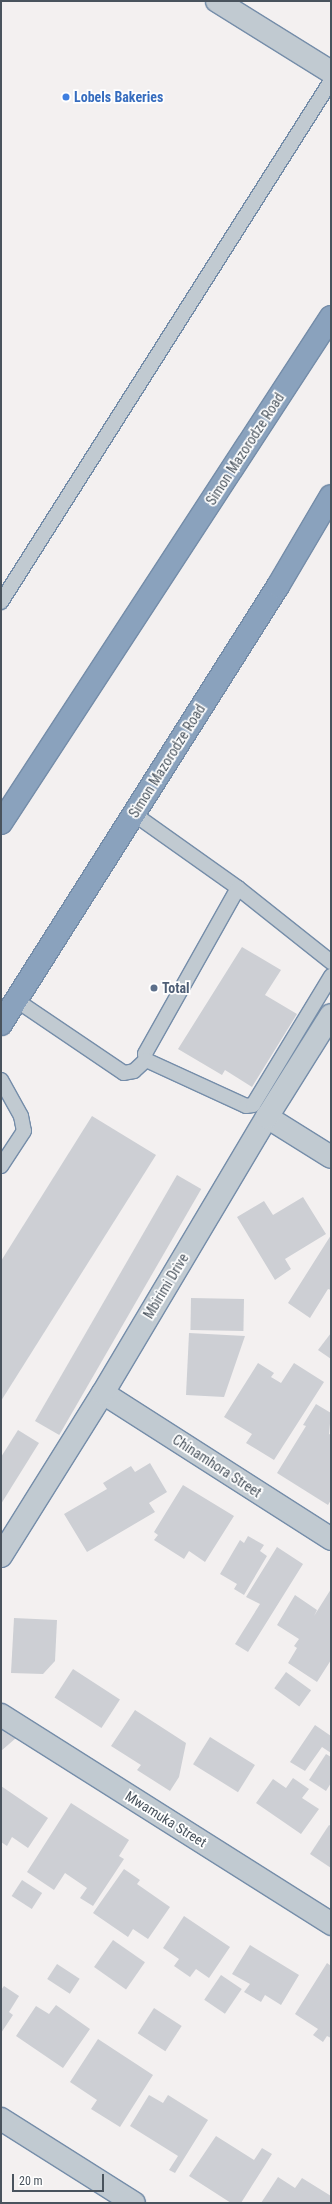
<!DOCTYPE html>
<html>
<head>
<meta charset="utf-8">
<style>
	body { margin:0 }
	#map { position:relative; width:332px; height:2204px; overflow:hidden; background:#f3f0f0; font-family:"Roboto Condensed",sans-serif }
	div>[style] { position:absolute }
	.building>* { inset:0; background:#cdcfd4; transform-origin:0 0 }
	.roads { filter:drop-shadow(1px 0 #758da9) drop-shadow(-1px 0 #758da9) drop-shadow(0 1px #758da9) drop-shadow(0 -1px #758da9) }
	.lane>* { height:14px; margin:-7px; padding:0 7px; transform-origin:7px; border-radius:7px; background:#c1cad1 }
	.street>* { height:22px; margin:-11px; padding:0 11px; transform-origin:11px; border-radius:11px; background:#c1cad1 }
	.highway>* { height:22px; margin:-11px; padding:0 11px; transform-origin:11px; border-radius:11px; background:#8aa2bd }
	.dots>* { width:11px; height:11px; translate:-50% -50%; box-sizing:border-box; border:2px solid #fff; border-radius:50% }
	span { translate:-50% -50%; white-space:nowrap; text-align:center; line-height:1.15; -webkit-text-stroke:3.5px #fff; paint-order:stroke }
	.shop-label { font-size:14px; color:#366cbe; font-weight:700 }
	.left { translate:0 -50%; text-align:left }
	.street-label { font-size:14px; color:#49535d }
	.service-label { font-size:14px; color:#4e5e75; font-weight:700 }
	.frame { position:absolute; inset:0; border:2px solid #49535d; pointer-events:none }
	.scale { position:absolute; left:12px; top:2174px; width:92px; height:18px; box-sizing:border-box; border:2px solid #49535d; border-top:0; padding-left:5px; font-size:12px; line-height:14px; white-space:nowrap; color:#49535d; -webkit-text-stroke:3px #fff; paint-order:stroke }
</style>
</head>
<body>
<div id="map">
	<div class="building">
		<i style="clip-path:polygon(242px 947px,281px 970px,265px 995px,297px 1014px,252px 1087px,225px 1070px,222px 1075px,178px 1049px)"></i>
		<i style="clip-path:polygon(92px 1116px,156px 1155px,1px 1401px,1px 1261px)"></i>
		<i style="left:177px;top:1175px;width:28px;height:284px;rotate:30deg"></i>
		<i style="clip-path:polygon(303px 1197px,326px 1234px,285px 1259px,291px 1269px,275px 1280px,237px 1217px,264px 1201px,273px 1215px)"></i>
		<i style="clip-path:polygon(331px 1235px,331px 1290px,328px 1289px,310px 1318px,288px 1303px)"></i>
		<i style="left:191px;top:1298px;width:53px;height:32px;rotate:1deg"></i>
		<i style="clip-path:polygon(189px 1333px,245px 1336px,224px 1397px,186px 1395px)"></i>
		<i style="clip-path:polygon(331px 1333px,331px 1359px,318px 1350px)"></i>
		<i style="clip-path:polygon(258px 1363px,274px 1373px,271px 1377px,281px 1383px,294px 1363px,324px 1382px,274px 1460px,246px 1443px,252px 1434px,224px 1417px)"></i>
		<i style="clip-path:polygon(316px 1404px,331px 1413px,329px 1434px,331px 1435px,331px 1500px,328px 1505px,277px 1473px,306px 1426px,303px 1425px)"></i>
		<i style="clip-path:polygon(18px 1430px,39px 1443px,1px 1504px,1px 1457px)"></i>
		<i style="clip-path:polygon(150px 1463px,167px 1492px,149px 1503px,155px 1512px,87px 1552px,64px 1514px,107px 1489px,103px 1483px,131px 1466px,135px 1472px)"></i>
		<i style="clip-path:polygon(183px 1485px,234px 1516px,205px 1562px,189px 1551px,184px 1559px,154px 1540px,158px 1535px,154px 1532px)"></i>
		<i style="clip-path:polygon(248px 1536px,264px 1545px,260px 1551px,267px 1556px,244px 1595px,234px 1589px,237px 1584px,220px 1574px,240px 1540px,244px 1543px)"></i>
		<i style="clip-path:polygon(277px 1547px,303px 1564px,248px 1652px,235px 1644px,260px 1604px,246px 1597px)"></i>
		<i style="clip-path:polygon(331px 1589px,331px 1660px,317px 1682px,288px 1663px,297px 1648px,294px 1646px,299px 1639px,277px 1625px,295px 1595px,317px 1610px,314px 1616px)"></i>
		<i style="clip-path:polygon(14px 1618px,57px 1620px,55px 1661px,43px 1674px,11px 1673px)"></i>
		<i style="left:73px;top:1669px;width:56px;height:34px;rotate:33deg"></i>
		<i style="left:286px;top:1672px;width:31px;height:20px;rotate:36deg"></i>
		<i style="clip-path:polygon(135px 1710px,186px 1743px,179px 1777px,170px 1791px,137px 1770px,141px 1765px,111px 1746px)"></i>
		<i style="clip-path:polygon(1px 1722px,16px 1738px,1px 1751px)"></i>
		<i style="clip-path:polygon(315px 1725px,331px 1736px,331px 1753px,322px 1747px,305px 1771px,290px 1762px)"></i>
		<i style="left:210px;top:1737px;width:53px;height:32px;rotate:32deg"></i>
		<i style="clip-path:polygon(326px 1754px,331px 1757px,331px 1783px,326px 1791px,309px 1780px)"></i>
		<i style="clip-path:polygon(293px 1778px,309px 1789px,302px 1798px,319px 1809px,301px 1834px,256px 1803px,273px 1779px,286px 1788px)"></i>
		<i style="clip-path:polygon(1px 1786px,48px 1818px,28px 1848px,12px 1837px,7px 1846px,1px 1842px)"></i>
		<i style="clip-path:polygon(71px 1803px,129px 1840px,119px 1856px,124px 1859px,93px 1906px,80px 1898px,87px 1888px,65px 1873px,54px 1890px,27px 1872px)"></i>
		<i style="clip-path:polygon(329px 1825px,331px 1826px,331px 1868px,310px 1854px)"></i>
		<i style="clip-path:polygon(124px 1869px,140px 1880px,137px 1884px,170px 1907px,148px 1939px,133px 1929px,128px 1937px,93px 1913px)"></i>
		<i style="left:22px;top:1880px;width:24px;height:19px;rotate:33deg"></i>
		<i style="clip-path:polygon(184px 1916px,230px 1947px,209px 1978px,196px 1969px,190px 1977px,174px 1966px,179px 1959px,163px 1948px)"></i>
		<i style="left:113px;top:1940px;width:39px;height:33px;rotate:35deg"></i>
		<i style="clip-path:polygon(250px 1945px,299px 1975px,281px 2005px,265px 1995px,261px 2002px,244px 1992px,250px 1984px,232px 1974px)"></i>
		<i style="clip-path:polygon(327px 1963px,331px 1966px,331px 2038px,327px 2036px,323px 2042px,313px 2035px,318px 2029px,295px 2014px)"></i>
		<i style="left:57px;top:1964px;width:27px;height:18px;rotate:33deg"></i>
		<i style="left:221px;top:1975px;width:25px;height:30px;rotate:34deg"></i>
		<i style="clip-path:polygon(4px 1986px,19px 1996px,9px 2012px,13px 2015px,1px 2033px,1px 1990px)"></i>
		<i style="clip-path:polygon(56px 2005px,90px 2029px,63px 2068px,16px 2036px,36px 2006px,49px 2014px)"></i>
		<i style="left:154px;top:2008px;width:33px;height:30px;rotate:33deg"></i>
		<i style="clip-path:polygon(98px 2039px,153px 2075px,120px 2127px,91px 2109px,97px 2100px,70px 2082px)"></i>
		<i style="clip-path:polygon(149px 2095px,163px 2103px,168px 2095px,208px 2120px,175px 2173px,169px 2170px,178px 2156px,130px 2126px)"></i>
		<i style="clip-path:polygon(216px 2136px,254px 2160px,262px 2148px,272px 2154px,241px 2203px,231px 2203px,189px 2176px)"></i>
		<i style="clip-path:polygon(278px 2177px,295px 2188px,302px 2178px,331px 2196px,331px 2203px,261px 2203px)"></i>
	</div>
	<div class="roads">
		<div class="lane">
			<i style="left:1px;top:602px;width:617px;rotate:-57.65deg"></i>
			<i style="left:134px;top:814px;width:128px;rotate:35.4deg"></i>
			<i style="left:238px;top:888px;width:119px;rotate:38.5deg"></i>
			<i style="left:238px;top:888px;width:190px;rotate:119.3deg"></i>
			<i style="left:145px;top:1054px;width:6px;rotate:81deg"></i>
			<i style="left:146px;top:1060px;width:110px;rotate:24.7deg"></i>
			<i style="left:246px;top:1106px;width:7px;rotate:-8deg"></i>
			<i style="left:253px;top:1105px;width:151px;rotate:-58.8deg"></i>
			<i style="left:16px;top:1000px;width:130px;rotate:34.1deg"></i>
			<i style="left:124px;top:1073px;width:10px;rotate:-11deg"></i>
			<i style="left:134px;top:1071px;width:16px;rotate:-43deg"></i>
			<i style="left:1px;top:1080px;width:41px;rotate:60.9deg"></i>
			<i style="left:21px;top:1116px;width:15px;rotate:79deg"></i>
			<i style="left:24px;top:1131px;width:42px;rotate:123.3deg"></i>
		</div>
		<div class="street">
			<i style="left:217px;top:1px;width:134px;rotate:31.9deg"></i>
			<i style="left:267px;top:1117px;width:75px;rotate:32deg"></i>
			<i style="left:103px;top:1393px;width:271px;rotate:32.6deg"></i>
			<i style="left:1px;top:1556px;width:192px;rotate:-58deg"></i>
			<i style="left:103px;top:1393px;width:321px;rotate:-59.3deg"></i>
			<i style="left:267px;top:1117px;width:120px;rotate:-57.9deg"></i>
			<i style="left:1px;top:1715px;width:391px;rotate:32.3deg"></i>
			<i style="left:1px;top:2119px;width:157px;rotate:32.3deg"></i>
		</div>
		<div class="highway">
			<i style="left:1px;top:823px;width:604px;rotate:-56.89deg"></i>
			<i style="left:1px;top:1024px;width:518px;rotate:-57.69deg"></i>
			<i style="left:278px;top:586px;width:104px;rotate:-59.5deg"></i>
		</div>
	</div>
	<div class="dots">
		<i style="left:66px;top:97px;background:#3f7fe0"></i>
		<i style="left:154px;top:988px;background:#5c6f8a"></i>
	</div>
	<div class="shop-label">
		<span class="left" style="left:74px;top:97px">Lobels Bakeries</span>
	</div>
	<div class="street-label">
		<span style="left:245px;top:449px;rotate:-57deg">Simon Mazorodze Road</span>
		<span style="left:167px;top:761px;rotate:-58deg">Simon Mazorodze Road</span>
		<span style="left:166px;top:1286px;rotate:-59deg">Mbirimi Drive</span>
		<span style="left:217px;top:1466px;rotate:33deg">Chinamhora Street</span>
		<span style="left:166px;top:1819px;rotate:32deg">Mwamuka Street</span>
	</div>
	<div class="service-label">
		<span class="left" style="left:162px;top:988px">Total</span>
	</div>
	<div class="frame"></div>
	<div class="scale">20 m</div>
</div>
</body>
</html>
